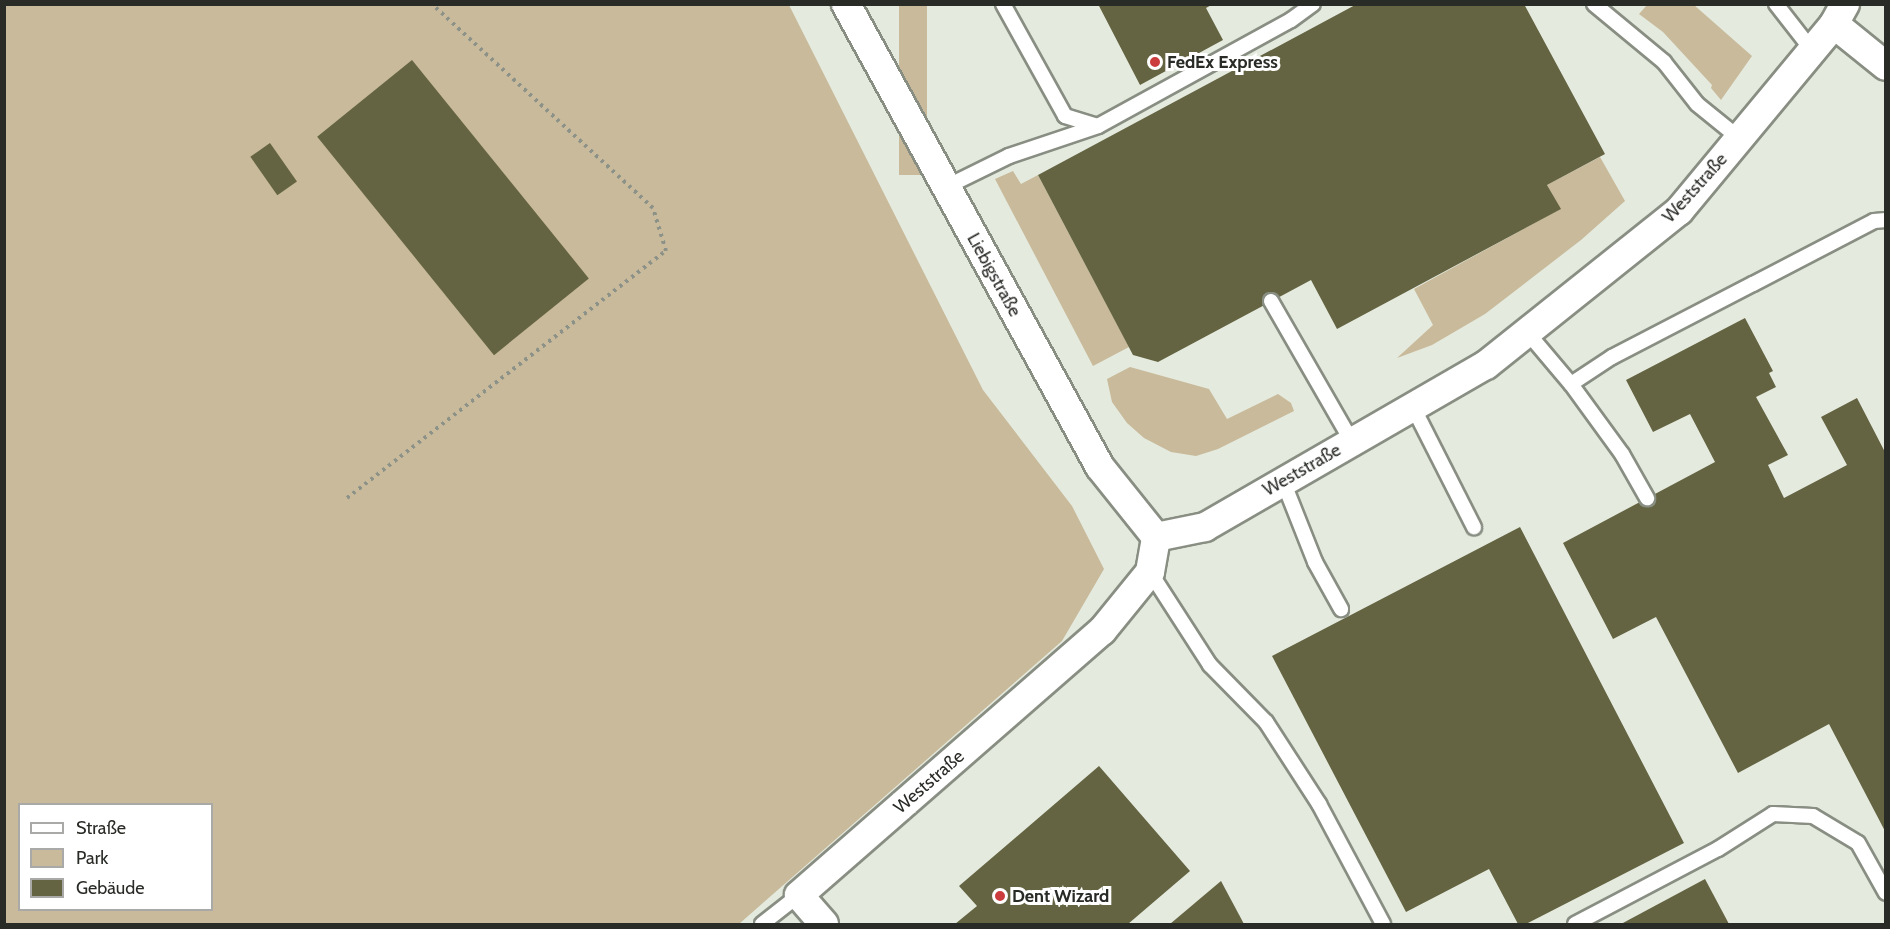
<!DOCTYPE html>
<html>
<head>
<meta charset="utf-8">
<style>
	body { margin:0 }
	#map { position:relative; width:1890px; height:929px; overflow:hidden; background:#e4eade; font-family:Cabin,sans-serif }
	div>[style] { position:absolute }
	.green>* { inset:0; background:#c8ba9a; transform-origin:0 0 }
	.building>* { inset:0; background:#646442; transform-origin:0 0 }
	.path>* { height:4px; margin-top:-2px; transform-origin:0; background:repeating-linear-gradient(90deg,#8d9289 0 3px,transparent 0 7.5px) }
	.roads { filter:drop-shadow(2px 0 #898e83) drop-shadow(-2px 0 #898e83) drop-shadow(0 2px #898e83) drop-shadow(0 -2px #898e83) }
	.service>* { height:14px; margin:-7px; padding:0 7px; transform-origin:7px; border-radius:7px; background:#fff }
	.minor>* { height:28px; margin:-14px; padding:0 14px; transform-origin:14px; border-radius:14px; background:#fff }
	.dots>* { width:16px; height:16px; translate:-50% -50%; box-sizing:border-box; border:3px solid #fff; border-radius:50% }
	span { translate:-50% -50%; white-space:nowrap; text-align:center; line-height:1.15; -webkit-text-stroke:6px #fff; paint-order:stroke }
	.poi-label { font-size:18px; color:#282b26; font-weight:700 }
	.left { translate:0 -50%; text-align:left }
	.street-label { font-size:18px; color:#282b26 }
	.frame { position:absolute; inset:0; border:6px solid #282b26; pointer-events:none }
	.legend { position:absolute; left:18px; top:803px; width:195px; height:108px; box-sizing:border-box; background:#fff; border:2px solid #a9aaa8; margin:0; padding:8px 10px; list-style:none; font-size:18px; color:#282b26 }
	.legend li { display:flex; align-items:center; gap:12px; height:30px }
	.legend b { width:30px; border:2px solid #a9aaa8 }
</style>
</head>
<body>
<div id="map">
	<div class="green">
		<i style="clip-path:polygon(evenodd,5px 5px,789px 5px,983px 390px,1072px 506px,1104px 569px,1062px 641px,739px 924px,5px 924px,5px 5px,20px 804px,212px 804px,212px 910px,20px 910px,20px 804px)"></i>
		<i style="left:899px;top:5px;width:28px;height:170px"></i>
		<i style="clip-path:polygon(1647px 5px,1694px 5px,1752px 56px,1721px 100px,1711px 88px,1712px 85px,1663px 32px,1639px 14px)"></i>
		<i style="clip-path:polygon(1600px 157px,1625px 201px,1581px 240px,1485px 314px,1432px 345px,1397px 358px,1433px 325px,1414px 289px,1560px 209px,1547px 185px)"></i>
		<i style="clip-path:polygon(1013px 171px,1021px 184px,1038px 175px,1129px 347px,1093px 366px,995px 179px)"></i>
		<i style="clip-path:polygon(1130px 367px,1209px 389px,1227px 419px,1278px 394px,1291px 403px,1294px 411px,1218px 449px,1196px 456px,1171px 452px,1144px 438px,1127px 423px,1112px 402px,1107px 379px)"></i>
	</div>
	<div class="building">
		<i style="clip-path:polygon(1098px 4px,1213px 4px,1206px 8px,1223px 40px,1140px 85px)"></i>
		<i style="clip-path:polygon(1357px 4px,1524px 4px,1605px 154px,1547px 185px,1561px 209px,1337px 329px,1311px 280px,1158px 362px,1133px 355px,1038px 175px)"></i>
		<i style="left:412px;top:60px;width:281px;height:122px;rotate:51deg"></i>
		<i style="left:270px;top:143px;width:47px;height:24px;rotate:55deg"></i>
		<i style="clip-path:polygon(1745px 318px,1773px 371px,1769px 373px,1776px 387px,1756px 397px,1788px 455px,1768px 465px,1784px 498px,1847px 465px,1821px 417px,1857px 398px,1886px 454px,1886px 833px,1829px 724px,1738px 773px,1656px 617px,1613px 639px,1563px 543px,1715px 462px,1690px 414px,1653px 432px,1626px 380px)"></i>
		<i style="clip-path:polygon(1520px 527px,1684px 843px,1526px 924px,1518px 924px,1489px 869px,1406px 912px,1272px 656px)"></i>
		<i style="clip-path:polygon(1099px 766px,1190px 871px,1128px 924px,955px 924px,977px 906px,959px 886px)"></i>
		<i style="clip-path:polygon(1705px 879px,1729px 924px,1621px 924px)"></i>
		<i style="clip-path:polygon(1221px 881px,1244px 924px,1170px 924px)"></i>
	</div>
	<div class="path">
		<i style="left:347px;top:498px;width:403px;rotate:-37.8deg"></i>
		<i style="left:666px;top:251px;width:45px;rotate:-106.8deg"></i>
		<i style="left:653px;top:208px;width:301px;rotate:-137.3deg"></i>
	</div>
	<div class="roads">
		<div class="service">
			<i style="left:1003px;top:4px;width:128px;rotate:61deg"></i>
			<i style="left:1065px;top:116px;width:34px;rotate:17deg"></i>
			<i style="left:1594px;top:4px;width:91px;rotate:39.6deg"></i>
			<i style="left:1664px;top:62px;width:53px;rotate:51.8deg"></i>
			<i style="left:1697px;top:104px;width:54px;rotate:39deg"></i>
			<i style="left:1776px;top:4px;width:58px;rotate:52deg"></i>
			<i style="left:946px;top:187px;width:70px;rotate:-26.2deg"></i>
			<i style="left:1009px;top:156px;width:94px;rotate:-18.6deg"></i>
			<i style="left:1098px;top:126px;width:220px;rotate:-28.8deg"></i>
			<i style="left:1291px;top:20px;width:27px;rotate:-36deg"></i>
			<i style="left:1271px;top:301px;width:163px;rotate:60.1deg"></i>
			<i style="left:1527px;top:332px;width:68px;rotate:49.8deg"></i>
			<i style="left:1571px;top:384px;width:49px;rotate:-33.4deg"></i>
			<i style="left:1612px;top:357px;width:159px;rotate:-27.4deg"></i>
			<i style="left:1753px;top:284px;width:136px;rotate:-27.5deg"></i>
			<i style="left:1874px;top:221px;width:12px;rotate:-5deg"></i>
			<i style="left:1571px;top:384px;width:87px;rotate:53.9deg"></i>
			<i style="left:1622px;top:454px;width:51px;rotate:60.4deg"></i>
			<i style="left:1413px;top:407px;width:135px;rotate:63.1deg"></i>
			<i style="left:1283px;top:481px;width:87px;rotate:68.4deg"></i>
			<i style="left:1315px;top:562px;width:54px;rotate:61deg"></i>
			<i style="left:1150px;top:572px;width:111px;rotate:57.2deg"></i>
			<i style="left:1210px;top:665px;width:80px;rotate:45.5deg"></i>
			<i style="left:1266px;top:722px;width:98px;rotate:57.1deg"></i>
			<i style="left:1319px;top:804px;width:136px;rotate:61.9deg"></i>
			<i style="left:762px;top:924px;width:47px;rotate:-38.1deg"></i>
			<i style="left:1575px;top:924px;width:161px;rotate:-27.7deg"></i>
			<i style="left:1718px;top:849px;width:65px;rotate:-32.5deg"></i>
			<i style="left:1773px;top:814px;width:40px;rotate:2.9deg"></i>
			<i style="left:1813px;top:816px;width:52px;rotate:31deg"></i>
			<i style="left:1858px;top:843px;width:57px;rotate:60.8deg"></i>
		</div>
		<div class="minor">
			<i style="left:846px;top:4px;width:528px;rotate:61.25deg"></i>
			<i style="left:1100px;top:467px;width:90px;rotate:51.3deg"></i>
			<i style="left:1834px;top:24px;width:67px;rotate:38.9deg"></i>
			<i style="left:1156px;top:537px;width:50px;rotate:-11.5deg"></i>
			<i style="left:1205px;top:527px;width:324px;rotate:-30deg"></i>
			<i style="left:1486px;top:365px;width:247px;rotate:-38.6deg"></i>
			<i style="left:1679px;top:211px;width:243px;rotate:-50.3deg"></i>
			<i style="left:1834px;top:24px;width:23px;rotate:-61deg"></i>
			<i style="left:824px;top:924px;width:38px;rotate:-131deg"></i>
			<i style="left:799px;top:895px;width:402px;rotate:-41.1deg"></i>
			<i style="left:1102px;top:631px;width:76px;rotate:-50.9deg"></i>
			<i style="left:1150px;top:572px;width:36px;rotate:-80deg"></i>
		</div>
	</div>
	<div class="dots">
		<i style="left:1155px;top:62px;background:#cb3c3c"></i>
		<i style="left:1000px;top:896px;background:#cb3c3c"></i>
	</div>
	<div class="poi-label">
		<span class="left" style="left:1167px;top:62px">FedEx Express</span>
		<span class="left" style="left:1012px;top:896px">Dent Wizard</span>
	</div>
	<div class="street-label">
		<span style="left:1695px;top:188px;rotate:-48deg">Weststraße</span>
		<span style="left:994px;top:275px;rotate:61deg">Liebigstraße</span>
		<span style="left:1302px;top:470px;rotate:-30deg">Weststraße</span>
		<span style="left:929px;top:782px;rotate:-41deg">Weststraße</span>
	</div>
	<div class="frame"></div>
	<ul class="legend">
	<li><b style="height:8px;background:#fff"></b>Straße</li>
	<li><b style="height:16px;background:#c8ba9a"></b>Park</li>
	<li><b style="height:16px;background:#646442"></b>Gebäude</li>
	</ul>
</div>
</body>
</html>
